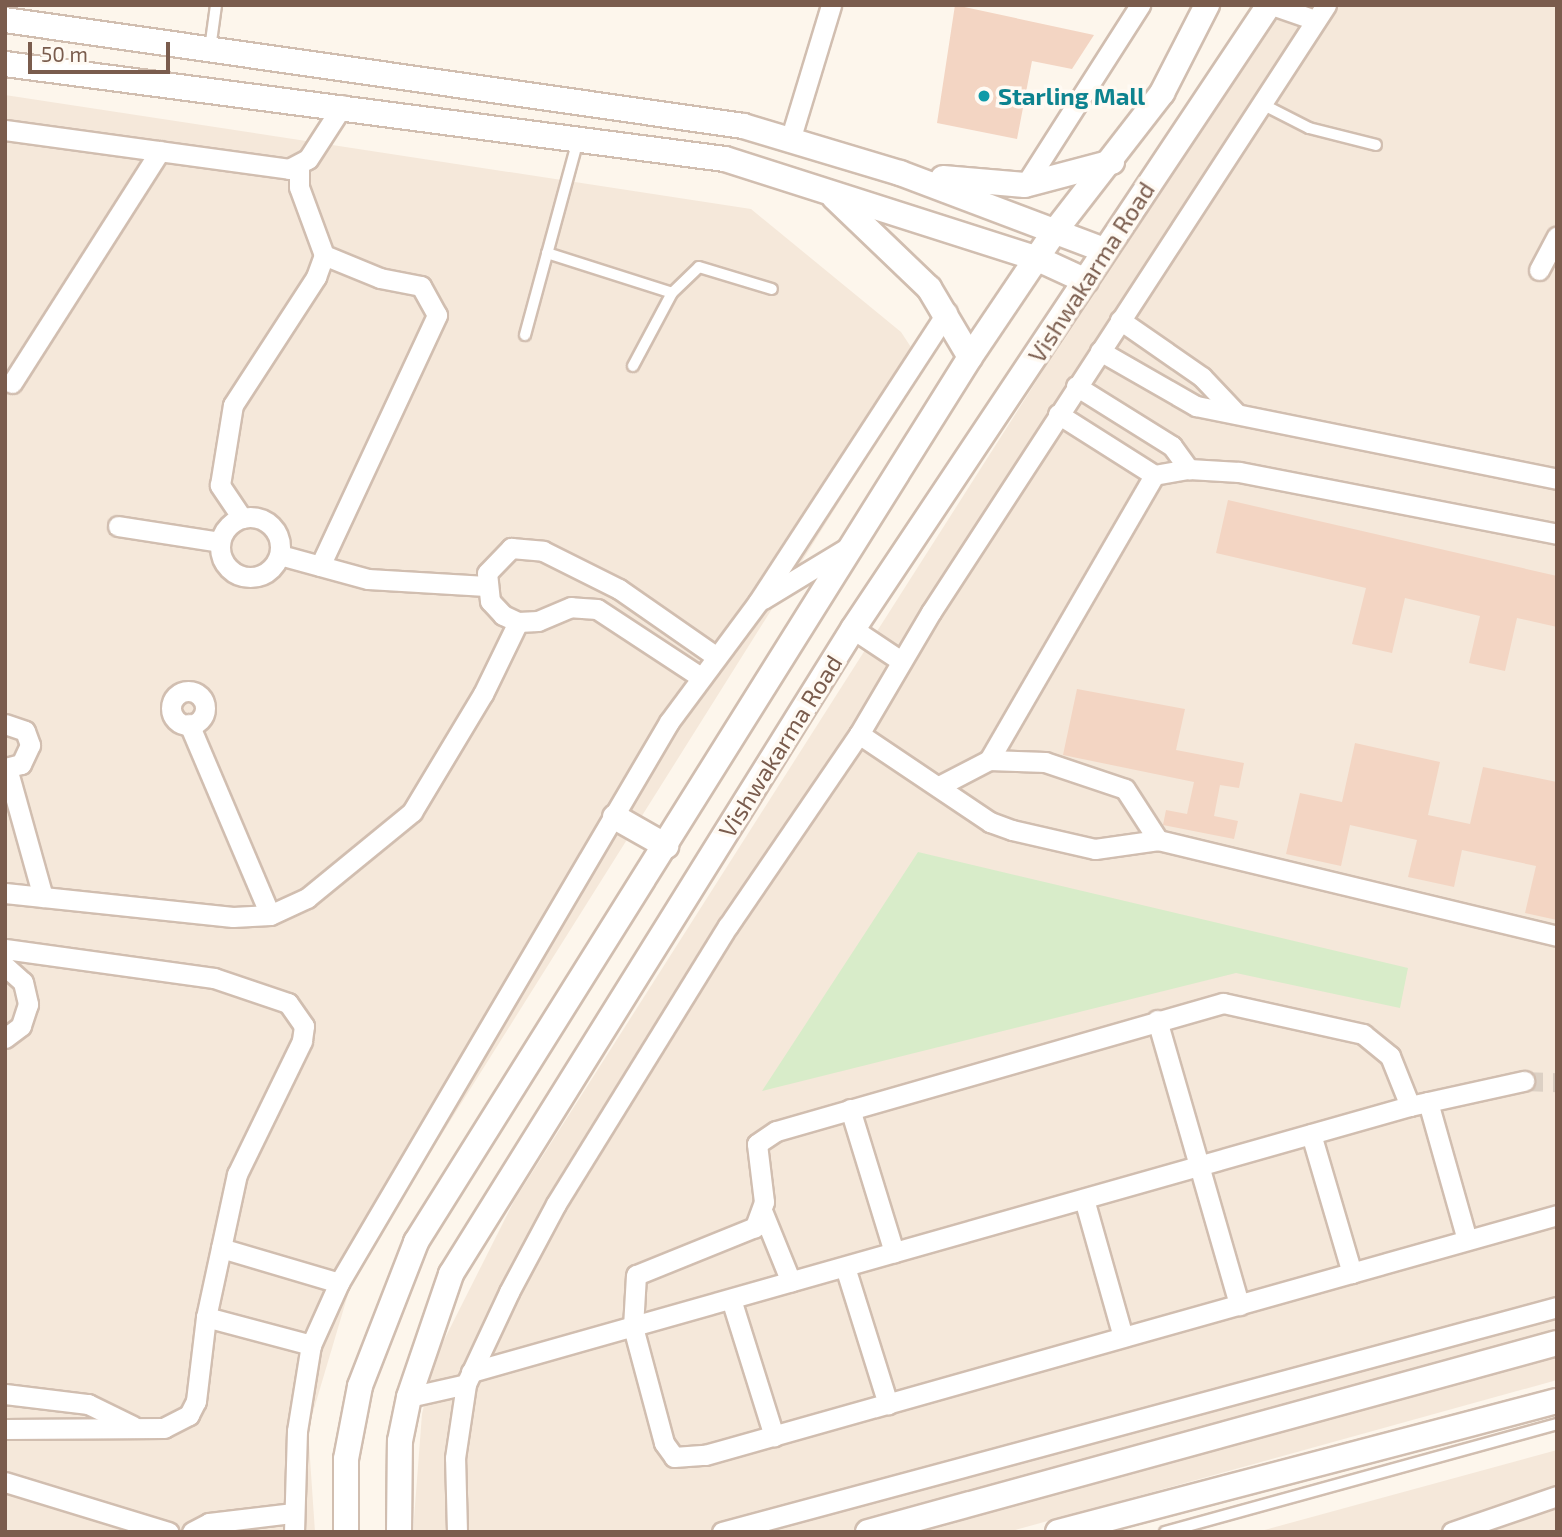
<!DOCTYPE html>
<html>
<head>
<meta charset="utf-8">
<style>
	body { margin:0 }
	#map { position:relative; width:1562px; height:1537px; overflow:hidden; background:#fdf6ec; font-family:"Exo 2",sans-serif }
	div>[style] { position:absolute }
	.residential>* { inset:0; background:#f5e8da }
	.green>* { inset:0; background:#d8ecc9 }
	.building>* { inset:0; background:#f3d5c3 }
	.minor-tunnel>* { height:19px; margin-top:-9.5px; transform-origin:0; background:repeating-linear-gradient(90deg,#dcd0c4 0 19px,transparent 0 29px) }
	.roads { filter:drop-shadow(2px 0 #d1beb0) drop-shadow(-2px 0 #d1beb0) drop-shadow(0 2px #d1beb0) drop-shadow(0 -2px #d1beb0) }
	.service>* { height:10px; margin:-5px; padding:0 5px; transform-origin:5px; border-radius:5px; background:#fff }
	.minor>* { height:19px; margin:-9.5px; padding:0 9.5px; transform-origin:9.5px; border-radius:9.5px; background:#fff }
	.minor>.ring { margin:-9.5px; padding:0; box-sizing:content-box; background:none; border:19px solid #fff; border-radius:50% }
	.tertiary>* { height:24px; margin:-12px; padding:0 12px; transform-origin:12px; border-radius:12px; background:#fff }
	.dots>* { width:19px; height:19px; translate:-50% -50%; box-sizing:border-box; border:4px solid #fffaf3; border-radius:50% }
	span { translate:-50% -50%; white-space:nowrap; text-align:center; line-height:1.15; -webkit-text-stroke:7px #fffaf3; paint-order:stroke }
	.culture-label { font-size:24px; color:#0d838f; font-weight:700 }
	.left { translate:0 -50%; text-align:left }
	.street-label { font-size:24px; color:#7a5c4d }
	.frame { position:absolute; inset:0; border:7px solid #7a5c4d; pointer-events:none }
	.scale { position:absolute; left:28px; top:42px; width:142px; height:32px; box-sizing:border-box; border:4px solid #7a5c4d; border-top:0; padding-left:9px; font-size:21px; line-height:24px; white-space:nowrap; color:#7a5c4d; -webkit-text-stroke:5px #fffaf3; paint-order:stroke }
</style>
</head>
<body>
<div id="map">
	<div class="residential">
		<i style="clip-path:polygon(1276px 5px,1557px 5px,1557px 1380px,1008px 1532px,413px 1532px,422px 1414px,435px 1358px,514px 1201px)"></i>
		<i style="clip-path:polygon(5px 95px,751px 209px,901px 332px,924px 367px,354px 1274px,308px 1429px,315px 1532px,5px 1532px)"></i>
		<i style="clip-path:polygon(1557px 1450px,1557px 1532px,1257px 1532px)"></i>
	</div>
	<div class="green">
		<i style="clip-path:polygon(918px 852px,1408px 968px,1400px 1008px,1236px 973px,762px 1091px)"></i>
	</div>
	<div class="building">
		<i style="clip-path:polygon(955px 5px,1094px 35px,1072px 69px,1032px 61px,1017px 139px,937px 123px)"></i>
		<i style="clip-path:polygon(1228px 500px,1557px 576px,1557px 627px,1517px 618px,1505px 671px,1469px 663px,1480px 616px,1405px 598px,1392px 653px,1352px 644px,1366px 588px,1216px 553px)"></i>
		<i style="clip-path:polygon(1077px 689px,1185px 709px,1176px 750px,1244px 763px,1239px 788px,1220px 785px,1214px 816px,1238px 821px,1234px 839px,1163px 825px,1166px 810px,1187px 814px,1194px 782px,1063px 755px)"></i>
		<i style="clip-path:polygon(1355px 743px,1440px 762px,1428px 815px,1470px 824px,1483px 767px,1557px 782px,1557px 920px,1525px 913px,1536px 866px,1462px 850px,1454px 887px,1408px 877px,1417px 840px,1350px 825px,1341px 866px,1286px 854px,1300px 793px,1342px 802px)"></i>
	</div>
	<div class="minor-tunnel">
		<i style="left:1524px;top:1081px;width:33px;rotate:2deg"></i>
	</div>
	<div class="roads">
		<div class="service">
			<i style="left:210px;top:49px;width:44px;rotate:-82.2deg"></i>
			<i style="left:1260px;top:103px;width:55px;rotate:27deg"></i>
			<i style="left:1309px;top:128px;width:69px;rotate:14.2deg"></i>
			<i style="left:547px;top:253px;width:131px;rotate:17.7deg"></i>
			<i style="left:672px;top:293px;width:37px;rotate:-44deg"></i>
			<i style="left:699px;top:267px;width:76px;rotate:16.8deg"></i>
			<i style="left:525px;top:335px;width:202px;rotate:-74.8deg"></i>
			<i style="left:633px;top:366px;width:83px;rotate:-61.9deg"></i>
			<i style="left:1165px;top:1532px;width:407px;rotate:-15.4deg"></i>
		</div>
		<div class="minor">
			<i style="left:1272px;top:5px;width:46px;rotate:19.2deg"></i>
			<i style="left:1326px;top:5px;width:724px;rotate:123.05deg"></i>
			<i style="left:931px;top:612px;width:142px;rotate:120.5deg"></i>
			<i style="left:859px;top:734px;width:158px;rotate:33.9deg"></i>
			<i style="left:990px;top:822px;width:23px;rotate:20deg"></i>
			<i style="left:1012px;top:830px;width:85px;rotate:12.9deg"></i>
			<i style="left:1095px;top:849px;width:64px;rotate:-8.1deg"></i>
			<i style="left:1158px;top:840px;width:410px;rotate:13.5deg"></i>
			<i style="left:5px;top:130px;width:287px;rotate:7.8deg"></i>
			<i style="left:289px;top:169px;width:21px;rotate:-28deg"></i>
			<i style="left:308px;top:159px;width:64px;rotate:-57.1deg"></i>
			<i style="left:791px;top:137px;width:138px;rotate:-73.1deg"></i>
			<i style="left:1025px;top:185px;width:214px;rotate:-57.4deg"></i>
			<i style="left:1539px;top:270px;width:38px;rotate:-62deg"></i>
			<i style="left:1120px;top:320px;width:100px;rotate:34.8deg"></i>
			<i style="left:1202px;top:377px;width:51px;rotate:46.6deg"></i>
			<i style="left:1100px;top:351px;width:111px;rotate:29.8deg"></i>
			<i style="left:1196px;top:406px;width:368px;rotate:11.4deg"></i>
			<i style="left:12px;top:383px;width:275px;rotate:-57.5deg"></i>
			<i style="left:1076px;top:386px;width:113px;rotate:32deg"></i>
			<i style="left:1172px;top:446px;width:29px;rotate:54deg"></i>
			<i style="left:1058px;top:414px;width:114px;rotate:32.4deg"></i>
			<i style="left:1154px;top:475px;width:36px;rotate:-10deg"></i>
			<i style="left:1189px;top:469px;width:50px;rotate:3.4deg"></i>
			<i style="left:1239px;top:472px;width:324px;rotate:11deg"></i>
			<i class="ring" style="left:220px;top:517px;width:41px;height:41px"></i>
			<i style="left:242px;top:518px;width:40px;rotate:-124deg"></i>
			<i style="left:220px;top:485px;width:81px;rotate:-80.8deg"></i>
			<i style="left:233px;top:405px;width:153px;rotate:-57deg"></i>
			<i style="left:316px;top:277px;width:23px;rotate:-70deg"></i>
			<i style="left:324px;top:255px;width:72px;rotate:-110.2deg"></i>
			<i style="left:299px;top:187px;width:20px;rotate:-90deg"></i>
			<i style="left:118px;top:526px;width:103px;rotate:8.9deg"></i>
			<i style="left:280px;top:555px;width:91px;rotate:15.3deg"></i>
			<i style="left:368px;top:579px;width:118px;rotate:3.4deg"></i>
			<i style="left:320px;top:566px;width:277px;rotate:-65deg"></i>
			<i style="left:437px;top:315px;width:33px;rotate:-119deg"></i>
			<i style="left:421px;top:286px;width:42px;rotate:-169deg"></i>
			<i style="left:380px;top:278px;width:61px;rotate:-157.7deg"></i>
			<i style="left:763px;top:599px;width:100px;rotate:-31.2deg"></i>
			<i style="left:853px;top:629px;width:58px;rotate:33.7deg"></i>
			<i style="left:699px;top:676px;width:122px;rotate:-146.7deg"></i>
			<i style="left:597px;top:609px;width:26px;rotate:-176deg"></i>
			<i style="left:571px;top:607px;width:36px;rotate:157deg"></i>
			<i style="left:538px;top:621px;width:20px;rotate:177deg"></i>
			<i style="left:518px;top:622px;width:17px;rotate:-155deg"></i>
			<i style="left:503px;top:615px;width:19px;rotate:-133deg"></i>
			<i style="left:490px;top:601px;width:28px;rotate:-96deg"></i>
			<i style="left:487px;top:573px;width:35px;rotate:-46deg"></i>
			<i style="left:511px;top:548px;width:32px;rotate:5deg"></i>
			<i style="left:543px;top:551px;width:85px;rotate:26.6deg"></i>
			<i style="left:619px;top:589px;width:116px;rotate:34.8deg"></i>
			<i class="ring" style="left:171px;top:691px;width:15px;height:15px"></i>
			<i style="left:5px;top:724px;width:21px;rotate:19deg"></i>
			<i style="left:25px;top:731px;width:15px;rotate:70deg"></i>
			<i style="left:30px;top:745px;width:21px;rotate:115deg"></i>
			<i style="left:21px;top:764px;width:16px;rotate:166deg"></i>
			<i style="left:189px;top:724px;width:207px;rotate:67deg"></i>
			<i style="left:989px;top:760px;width:329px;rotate:-59.9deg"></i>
			<i style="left:7px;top:768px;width:134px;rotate:74.4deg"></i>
			<i style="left:941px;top:785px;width:54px;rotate:-27.5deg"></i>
			<i style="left:989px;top:760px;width:56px;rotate:2deg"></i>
			<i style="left:1045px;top:762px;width:84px;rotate:18.6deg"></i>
			<i style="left:1125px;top:789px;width:61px;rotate:57.1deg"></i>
			<i style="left:5px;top:893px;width:229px;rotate:6deg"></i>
			<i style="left:233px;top:917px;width:37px;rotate:-3deg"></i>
			<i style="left:270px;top:915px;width:41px;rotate:-24.7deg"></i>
			<i style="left:307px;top:898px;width:136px;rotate:-39.3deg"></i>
			<i style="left:412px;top:812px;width:138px;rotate:-59deg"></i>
			<i style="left:483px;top:694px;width:80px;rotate:-64.1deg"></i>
			<i style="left:5px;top:949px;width:211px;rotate:7.9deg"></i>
			<i style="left:214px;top:978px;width:78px;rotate:18.7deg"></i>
			<i style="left:288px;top:1003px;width:28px;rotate:55deg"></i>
			<i style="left:304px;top:1026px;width:15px;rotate:98deg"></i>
			<i style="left:302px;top:1041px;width:148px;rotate:116deg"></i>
			<i style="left:237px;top:1174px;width:146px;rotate:102.2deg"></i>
			<i style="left:206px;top:1317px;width:85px;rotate:96.8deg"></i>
			<i style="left:196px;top:1401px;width:16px;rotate:117deg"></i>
			<i style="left:189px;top:1415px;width:28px;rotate:153deg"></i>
			<i style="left:164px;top:1428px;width:159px;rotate:179.6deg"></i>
			<i style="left:5px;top:966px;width:24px;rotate:42deg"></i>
			<i style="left:23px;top:982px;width:23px;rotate:77deg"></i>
			<i style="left:28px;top:1004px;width:23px;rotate:108deg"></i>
			<i style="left:21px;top:1026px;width:20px;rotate:143deg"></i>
			<i style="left:1157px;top:1020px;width:297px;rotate:73.9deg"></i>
			<i style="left:1428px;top:1102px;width:143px;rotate:74.2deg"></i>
			<i style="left:1410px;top:1106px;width:54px;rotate:-111.8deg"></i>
			<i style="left:1390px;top:1056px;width:35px;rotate:-141deg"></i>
			<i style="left:1363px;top:1034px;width:143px;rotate:-167.5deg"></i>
			<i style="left:1223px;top:1003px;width:465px;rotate:164deg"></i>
			<i style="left:776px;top:1131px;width:23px;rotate:146deg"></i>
			<i style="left:757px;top:1144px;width:58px;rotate:83.1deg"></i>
			<i style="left:764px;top:1202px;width:27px;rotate:110deg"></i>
			<i style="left:755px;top:1227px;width:128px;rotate:158deg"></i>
			<i style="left:636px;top:1275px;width:52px;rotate:93.3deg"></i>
			<i style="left:633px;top:1327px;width:120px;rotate:75deg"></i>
			<i style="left:664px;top:1443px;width:17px;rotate:54deg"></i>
			<i style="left:674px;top:1457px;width:31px;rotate:-4deg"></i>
			<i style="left:705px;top:1455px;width:885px;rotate:-15.73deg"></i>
			<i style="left:850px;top:1109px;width:150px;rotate:72.9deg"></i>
			<i style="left:1311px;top:1134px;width:145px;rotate:73.6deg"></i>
			<i style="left:1084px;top:1199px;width:143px;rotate:74.2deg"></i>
			<i style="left:763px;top:1213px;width:74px;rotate:67.9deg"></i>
			<i style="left:221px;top:1248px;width:123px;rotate:16.5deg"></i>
			<i style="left:845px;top:1267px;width:144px;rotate:72.6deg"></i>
			<i style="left:731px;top:1299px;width:144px;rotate:72.6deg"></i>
			<i style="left:206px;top:1317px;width:109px;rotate:14.9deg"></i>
			<i style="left:471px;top:1372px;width:976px;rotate:-15.82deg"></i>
			<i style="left:1410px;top:1106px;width:117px;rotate:-12.4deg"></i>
			<i style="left:5px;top:1394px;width:84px;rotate:6.9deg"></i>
			<i style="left:88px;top:1404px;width:50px;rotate:26.1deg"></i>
			<i style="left:409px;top:1397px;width:58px;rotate:-12.8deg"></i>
			<i style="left:5px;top:1482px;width:171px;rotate:17deg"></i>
			<i style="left:192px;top:1532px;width:19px;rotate:-28deg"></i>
			<i style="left:209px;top:1523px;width:85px;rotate:-6.8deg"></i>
			<i style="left:294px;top:1532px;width:101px;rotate:-88.3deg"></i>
			<i style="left:297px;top:1431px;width:87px;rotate:-80.8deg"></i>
			<i style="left:311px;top:1345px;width:68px;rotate:-65.7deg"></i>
			<i style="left:339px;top:1283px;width:651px;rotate:-59.53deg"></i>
			<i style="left:669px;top:722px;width:149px;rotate:-53.4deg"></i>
			<i style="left:758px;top:602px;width:346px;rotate:-56.9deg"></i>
			<i style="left:457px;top:1532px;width:74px;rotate:-91.5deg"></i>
			<i style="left:455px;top:1458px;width:75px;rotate:-81.5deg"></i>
			<i style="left:466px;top:1384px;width:102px;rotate:-64.9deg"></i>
			<i style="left:509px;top:1292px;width:100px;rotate:-61.9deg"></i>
			<i style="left:556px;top:1204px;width:327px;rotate:-58.3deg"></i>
			<i style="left:728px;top:926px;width:232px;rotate:-55.7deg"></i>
			<i style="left:722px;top:1532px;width:865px;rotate:-15.08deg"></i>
			<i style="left:1452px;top:1532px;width:111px;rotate:-18.9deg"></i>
		</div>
		<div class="tertiary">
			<i style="left:5px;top:20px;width:746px;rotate:8.17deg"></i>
			<i style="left:743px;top:126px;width:164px;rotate:16.7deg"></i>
			<i style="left:900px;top:173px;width:218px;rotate:20.7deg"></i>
			<i style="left:5px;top:64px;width:726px;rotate:7.52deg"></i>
			<i style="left:725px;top:159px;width:326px;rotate:17.7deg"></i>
			<i style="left:1036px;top:258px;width:55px;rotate:24.7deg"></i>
			<i style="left:943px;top:178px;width:82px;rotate:4.9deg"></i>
			<i style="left:1025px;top:185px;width:90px;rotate:-14.8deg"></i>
			<i style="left:834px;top:197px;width:132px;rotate:43.8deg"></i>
			<i style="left:929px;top:288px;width:80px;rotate:59.3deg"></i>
			<i style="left:615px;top:817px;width:59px;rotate:29.6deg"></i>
			<i style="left:346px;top:1532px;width:73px;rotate:-90deg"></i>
			<i style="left:346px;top:1459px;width:74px;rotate:-79.1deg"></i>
			<i style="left:360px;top:1386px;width:155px;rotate:-68.7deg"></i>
			<i style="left:416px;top:1242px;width:1044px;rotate:-57.95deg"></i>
			<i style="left:970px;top:357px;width:152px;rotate:-56deg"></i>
			<i style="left:1055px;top:231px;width:175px;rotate:-52.2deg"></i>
			<i style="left:1162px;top:93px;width:99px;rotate:-62.9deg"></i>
			<i style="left:399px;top:1532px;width:91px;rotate:-89.4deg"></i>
			<i style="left:400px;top:1441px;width:45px;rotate:-78.4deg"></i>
			<i style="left:409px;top:1397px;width:130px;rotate:-71.1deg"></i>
			<i style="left:451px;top:1274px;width:760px;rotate:-58.07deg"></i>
			<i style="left:853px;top:629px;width:750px;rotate:-56.31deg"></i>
			<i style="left:868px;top:1532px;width:714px;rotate:-15.34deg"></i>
			<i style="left:1058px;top:1532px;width:516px;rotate:-14.71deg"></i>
		</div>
	</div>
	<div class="dots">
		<i style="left:984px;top:96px;background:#0f9aa8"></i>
	</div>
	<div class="culture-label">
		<span class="left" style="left:998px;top:96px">Starling Mall</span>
	</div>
	<div class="street-label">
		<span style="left:1091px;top:272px;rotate:-57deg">Vishwakarma Road</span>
		<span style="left:780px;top:746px;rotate:-58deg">Vishwakarma Road</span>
	</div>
	<div class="frame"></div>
	<div class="scale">50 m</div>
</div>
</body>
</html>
